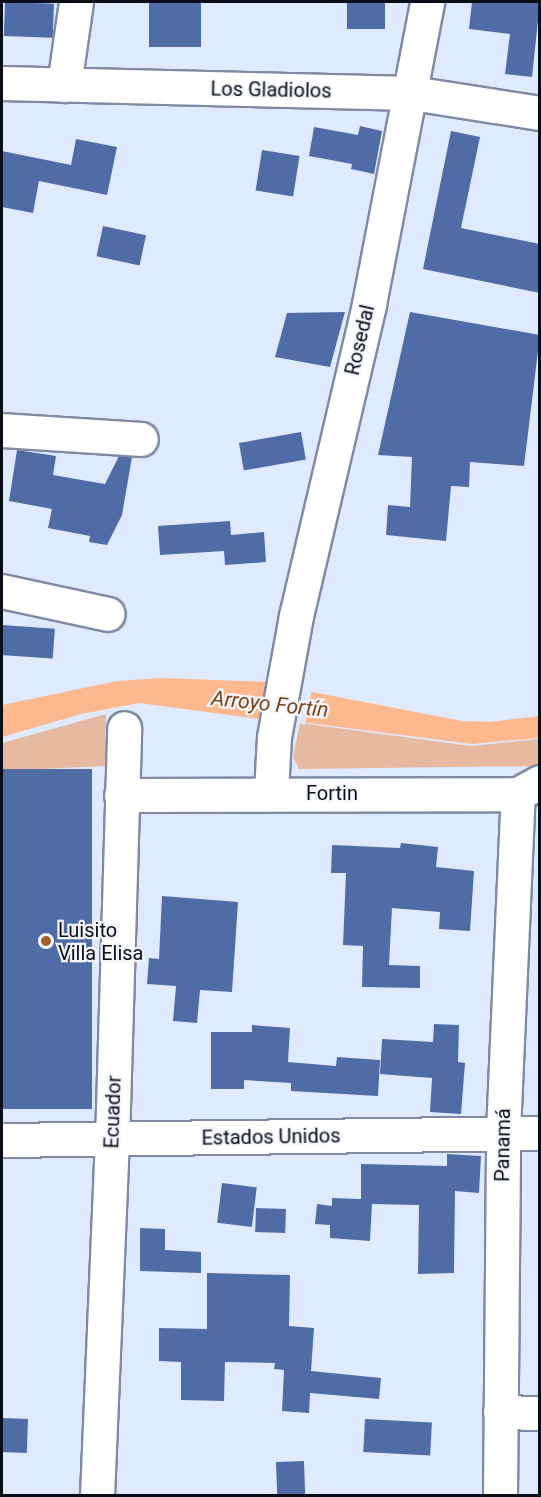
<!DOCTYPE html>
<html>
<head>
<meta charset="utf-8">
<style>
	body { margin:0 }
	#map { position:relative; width:541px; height:1497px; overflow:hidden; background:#dfeaff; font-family:Roboto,sans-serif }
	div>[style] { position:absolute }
	.green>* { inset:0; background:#e6baa0 }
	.water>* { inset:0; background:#feb88e }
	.pier>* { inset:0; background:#dfeaff }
	.building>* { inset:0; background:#506ca6; transform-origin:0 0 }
	.roads { filter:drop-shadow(2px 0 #7e8aa3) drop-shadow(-2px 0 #7e8aa3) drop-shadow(0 2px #7e8aa3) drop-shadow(0 -2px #7e8aa3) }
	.minor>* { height:33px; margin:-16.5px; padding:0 16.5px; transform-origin:16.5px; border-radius:16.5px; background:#fff }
	.dots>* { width:16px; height:16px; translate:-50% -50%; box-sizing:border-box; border:3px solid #f4f6fc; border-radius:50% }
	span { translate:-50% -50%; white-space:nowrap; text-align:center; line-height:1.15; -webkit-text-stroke:4.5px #f4f6fc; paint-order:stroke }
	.street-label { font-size:20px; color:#090d16 }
	.poi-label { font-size:20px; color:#090d16 }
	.left { translate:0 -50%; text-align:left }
	.water-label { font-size:21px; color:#7e4011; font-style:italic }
	.frame { position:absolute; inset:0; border:3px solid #090d16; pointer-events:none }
</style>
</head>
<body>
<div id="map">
	<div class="green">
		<i style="clip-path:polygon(106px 714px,105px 766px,2px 771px,2px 743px)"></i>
		<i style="clip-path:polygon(300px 723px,471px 746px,539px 739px,539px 766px,299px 769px,293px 757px)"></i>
	</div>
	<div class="water">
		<i style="clip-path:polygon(161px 678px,269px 682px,259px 719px,139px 703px,81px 714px,2px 737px,2px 705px,117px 681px)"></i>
		<i style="clip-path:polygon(307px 691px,462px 721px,489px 722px,539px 716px,539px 738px,472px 744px,301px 722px)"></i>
	</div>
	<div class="pier">
		<i style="clip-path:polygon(306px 688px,312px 689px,305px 725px,298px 722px)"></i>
	</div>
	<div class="building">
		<i style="left:5px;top:2px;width:49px;height:34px;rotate:2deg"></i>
		<i style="left:149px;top:2px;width:52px;height:45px"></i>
		<i style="left:347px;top:2px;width:38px;height:27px"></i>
		<i style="clip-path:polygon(472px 2px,540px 2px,532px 77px,505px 74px,510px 34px,469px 29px)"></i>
		<i style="clip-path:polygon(360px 126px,382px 131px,374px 174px,351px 169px,352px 164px,309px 156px,314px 127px,358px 135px)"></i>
		<i style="clip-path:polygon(451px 131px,480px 137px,461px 228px,540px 244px,540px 293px,423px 269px)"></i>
		<i style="clip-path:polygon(76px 139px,117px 147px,107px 195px,39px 181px,33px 213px,2px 207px,2px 151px,71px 165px)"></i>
		<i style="left:262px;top:150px;width:38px;height:41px;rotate:9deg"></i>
		<i style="left:103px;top:226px;width:44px;height:31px;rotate:12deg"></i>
		<i style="clip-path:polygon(345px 312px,330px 367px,275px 357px,287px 313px)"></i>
		<i style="clip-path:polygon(410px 312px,540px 335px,524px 466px,470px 462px,469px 487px,451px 486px,446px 541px,386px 535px,388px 505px,410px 507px,412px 457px,378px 455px)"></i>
		<i style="left:301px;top:432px;width:28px;height:63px;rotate:80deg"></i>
		<i style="clip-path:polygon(17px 450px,56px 456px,53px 475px,105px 484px,119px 456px,132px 457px,122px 515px,107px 545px,89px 542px,90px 536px,48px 528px,52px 509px,9px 501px)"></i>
		<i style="clip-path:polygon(230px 521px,231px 535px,264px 532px,266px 562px,225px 565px,224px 551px,160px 555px,158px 526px)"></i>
		<i style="left:2px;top:625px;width:53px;height:30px;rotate:4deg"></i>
		<i style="left:92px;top:769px;width:340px;height:90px;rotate:90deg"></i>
		<i style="clip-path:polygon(401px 843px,438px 847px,436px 867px,474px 871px,470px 931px,439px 929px,440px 912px,392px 908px,389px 965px,420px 966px,420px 988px,362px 987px,363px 946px,343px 945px,346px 873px,331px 873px,332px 845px,400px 848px)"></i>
		<i style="clip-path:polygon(162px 896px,238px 902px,232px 992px,200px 990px,197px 1023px,173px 1021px,176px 986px,147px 984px,149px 958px,159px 959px)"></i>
		<i style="clip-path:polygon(434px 1024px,459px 1025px,458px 1062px,465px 1063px,461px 1114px,430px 1112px,432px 1078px,380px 1074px,382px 1039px,433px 1042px)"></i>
		<i style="clip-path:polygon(252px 1025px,290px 1028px,288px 1062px,336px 1066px,337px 1057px,380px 1060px,378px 1096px,291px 1091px,291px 1083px,244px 1080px,244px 1089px,211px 1089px,211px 1032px,252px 1032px)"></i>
		<i style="clip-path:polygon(447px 1154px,481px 1156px,479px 1193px,455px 1191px,454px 1273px,418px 1274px,419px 1205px,372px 1204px,370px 1241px,330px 1238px,330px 1225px,315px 1224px,317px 1204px,332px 1206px,332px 1198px,361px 1199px,361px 1164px,447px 1166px)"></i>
		<i style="left:222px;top:1183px;width:35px;height:40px;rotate:7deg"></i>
		<i style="left:256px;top:1208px;width:30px;height:24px;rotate:2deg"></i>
		<i style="clip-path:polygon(140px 1228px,165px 1229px,165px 1250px,201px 1252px,201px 1273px,140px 1271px)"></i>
		<i style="clip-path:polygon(207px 1273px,290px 1275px,289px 1326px,314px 1328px,311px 1371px,381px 1378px,379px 1399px,310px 1393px,309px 1413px,282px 1411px,284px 1370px,274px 1369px,275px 1363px,225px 1362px,224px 1401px,181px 1400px,181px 1362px,159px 1361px,159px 1328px,207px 1329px)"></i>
		<i style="left:2px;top:1418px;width:26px;height:34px;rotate:2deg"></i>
		<i style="left:365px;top:1419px;width:67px;height:33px;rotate:3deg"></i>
		<i style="left:304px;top:1461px;width:35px;height:28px;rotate:88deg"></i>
	</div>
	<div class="roads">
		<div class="minor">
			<i style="left:2px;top:83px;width:410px;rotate:1.4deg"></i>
			<i style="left:412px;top:93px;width:130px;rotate:8.9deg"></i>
			<i style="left:64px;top:85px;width:84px;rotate:-81.8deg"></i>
			<i style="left:2px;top:430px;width:139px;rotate:3.7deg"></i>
			<i style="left:2px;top:591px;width:108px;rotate:12.2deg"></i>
			<i style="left:271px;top:792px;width:55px;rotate:-86.9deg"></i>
			<i style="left:274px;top:737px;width:123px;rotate:-79.7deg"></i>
			<i style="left:296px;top:616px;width:320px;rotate:-76.8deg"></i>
			<i style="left:369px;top:304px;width:308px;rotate:-79.1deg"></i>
			<i style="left:121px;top:795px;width:397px;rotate:-0.1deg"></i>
			<i style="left:518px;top:794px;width:25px;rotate:-29deg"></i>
			<i style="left:2px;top:1140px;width:538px;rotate:-0.75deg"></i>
			<i style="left:500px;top:1412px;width:40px;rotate:1.4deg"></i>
			<i style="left:97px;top:1496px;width:355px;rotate:-87.6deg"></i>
			<i style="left:112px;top:1141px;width:413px;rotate:-88.3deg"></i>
			<i style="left:500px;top:1496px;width:364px;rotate:-89.5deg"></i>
			<i style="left:503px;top:1132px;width:338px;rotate:-87.5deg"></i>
		</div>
	</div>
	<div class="dots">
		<i style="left:46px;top:941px;background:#a35f31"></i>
	</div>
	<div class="street-label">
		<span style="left:271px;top:90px;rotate:1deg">Los Gladiolos</span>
		<span style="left:360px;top:340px;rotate:-77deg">Rosedal</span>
		<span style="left:332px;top:793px">Fortin</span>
		<span style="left:113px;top:1112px;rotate:-88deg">Ecuador</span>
		<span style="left:271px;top:1137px;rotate:-1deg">Estados Unidos</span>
		<span style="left:503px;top:1145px;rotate:-89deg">Panamá</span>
	</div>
	<div class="poi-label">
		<span class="left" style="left:58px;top:942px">Luisito<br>Villa Elisa</span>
	</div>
	<div class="water-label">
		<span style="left:270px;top:704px;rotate:6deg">Arroyo Fortín</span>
	</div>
	<div class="frame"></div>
</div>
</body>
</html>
